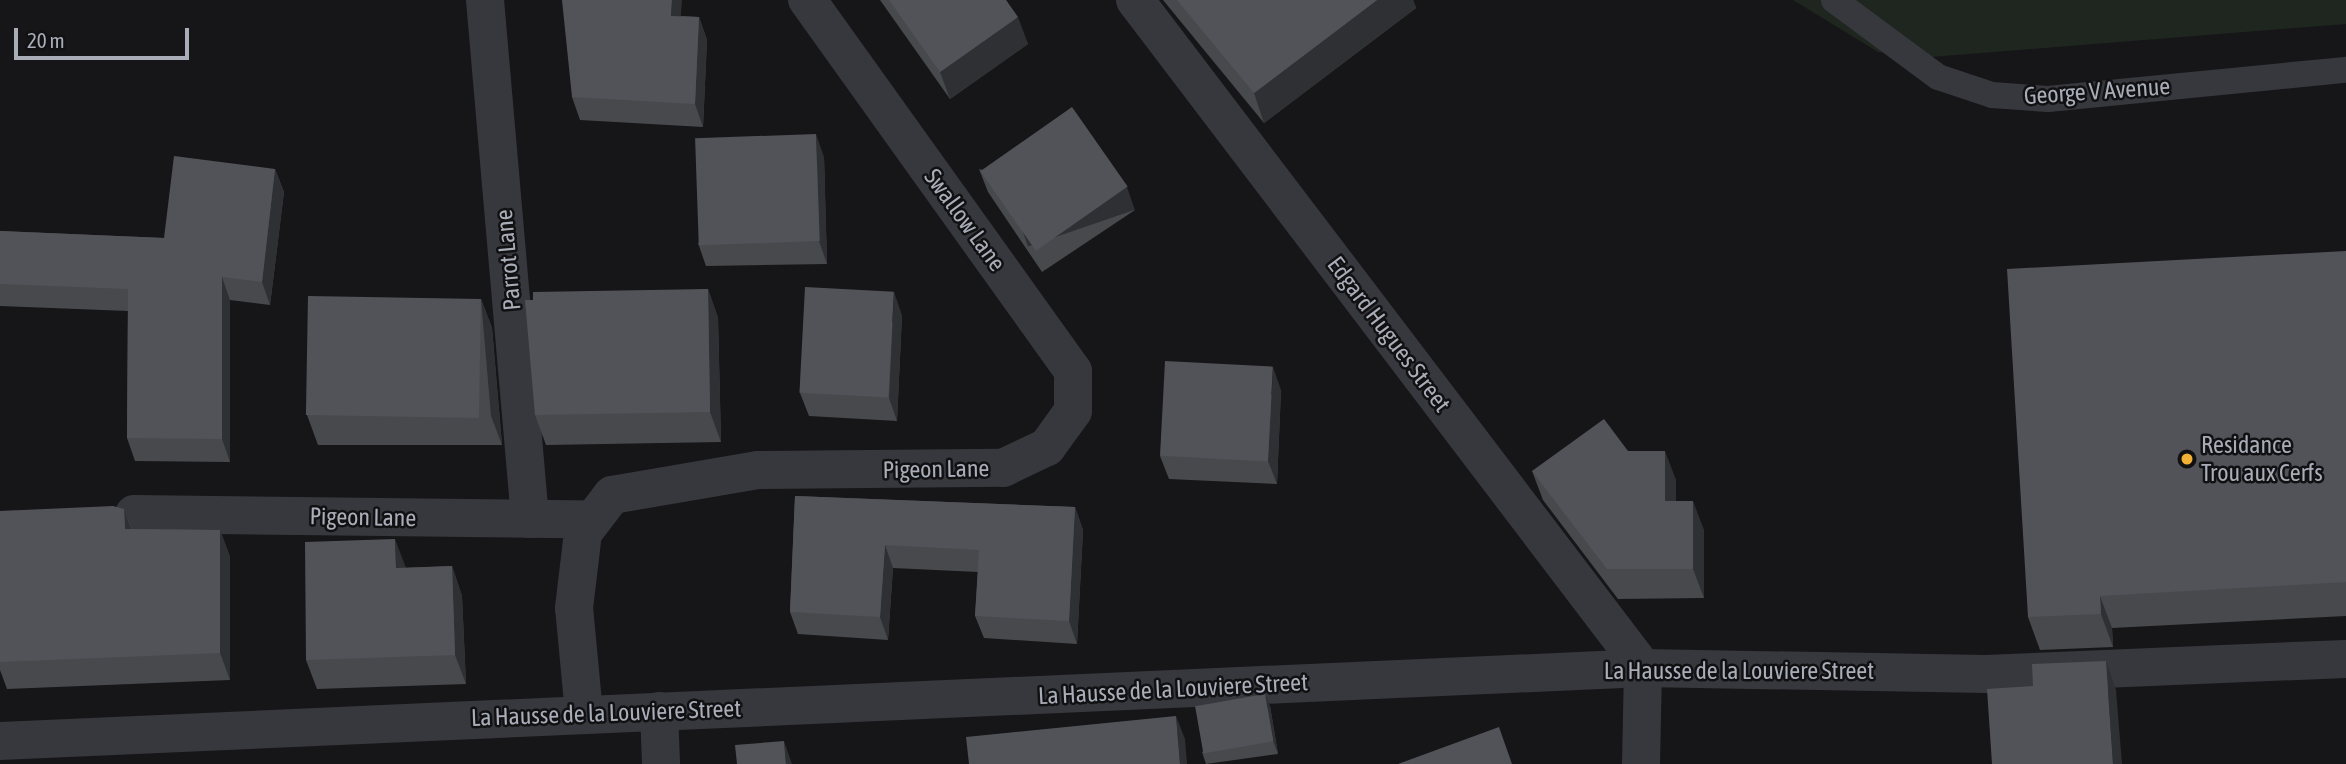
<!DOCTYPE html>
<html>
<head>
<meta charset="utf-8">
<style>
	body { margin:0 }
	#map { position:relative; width:2346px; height:764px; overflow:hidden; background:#161618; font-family:"Asap Condensed",sans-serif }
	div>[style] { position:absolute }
	.green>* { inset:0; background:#1e261f }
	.service>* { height:26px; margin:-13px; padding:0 13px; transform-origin:13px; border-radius:13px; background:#37383d }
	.minor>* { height:38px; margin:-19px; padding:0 19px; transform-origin:19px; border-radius:19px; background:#37383d }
	.wall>* { inset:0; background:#47494d }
	.shaded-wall>* { inset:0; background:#2f3033; transform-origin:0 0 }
	.building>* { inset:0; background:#525359; transform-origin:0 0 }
	.dots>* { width:19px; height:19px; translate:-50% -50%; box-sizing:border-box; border:4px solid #111113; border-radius:50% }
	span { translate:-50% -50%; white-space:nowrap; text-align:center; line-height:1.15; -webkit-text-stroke:5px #111113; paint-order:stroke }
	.street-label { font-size:24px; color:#a8adb8 }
	.poi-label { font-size:24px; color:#a8adb8 }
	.left { translate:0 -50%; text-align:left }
	.scale { position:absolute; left:14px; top:28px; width:175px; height:32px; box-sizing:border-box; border:4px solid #a8adb8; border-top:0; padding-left:9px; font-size:21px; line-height:24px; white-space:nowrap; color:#a8adb8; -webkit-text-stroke:5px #111113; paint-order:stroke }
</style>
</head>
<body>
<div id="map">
	<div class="green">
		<i style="clip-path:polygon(1793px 0,2346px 0,2346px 24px,1919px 58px,1878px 52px)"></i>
	</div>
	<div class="service">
		<i style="left:1834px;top:0;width:129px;rotate:36.5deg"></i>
		<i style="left:1938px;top:77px;width:57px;rotate:18.4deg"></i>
		<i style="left:1992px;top:95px;width:56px;rotate:4.1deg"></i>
		<i style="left:2048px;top:99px;width:299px;rotate:-5.6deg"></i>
	</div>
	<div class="minor">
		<i style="left:485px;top:0;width:521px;rotate:85.04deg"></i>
		<i style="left:1135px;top:0;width:839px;rotate:52.75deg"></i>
		<i style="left:1643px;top:668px;width:96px;rotate:91.2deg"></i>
		<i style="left:134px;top:514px;width:459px;rotate:0.7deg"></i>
		<i style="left:659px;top:711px;width:53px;rotate:87.8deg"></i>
		<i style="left:584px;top:713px;width:105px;rotate:-95.4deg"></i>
		<i style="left:574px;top:608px;width:76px;rotate:-83.2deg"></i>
		<i style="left:583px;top:533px;width:48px;rotate:-52.7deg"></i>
		<i style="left:612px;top:495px;width:148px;rotate:-9.7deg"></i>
		<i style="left:758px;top:470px;width:245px;rotate:-0.5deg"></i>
		<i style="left:1003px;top:468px;width:49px;rotate:-25.5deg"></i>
		<i style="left:1047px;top:447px;width:44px;rotate:-54.2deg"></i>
		<i style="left:1073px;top:411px;width:40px;rotate:-90deg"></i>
		<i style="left:1073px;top:371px;width:457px;rotate:-125.6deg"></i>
		<i style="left:0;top:741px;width:1645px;rotate:-2.54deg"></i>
		<i style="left:1643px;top:668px;width:342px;rotate:1deg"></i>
		<i style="left:1985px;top:674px;width:361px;rotate:-2.4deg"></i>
	</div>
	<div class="wall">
		<i style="clip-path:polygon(880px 0,1006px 0,1028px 44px,950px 99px)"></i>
		<i style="clip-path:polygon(1163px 0,1413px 0,1416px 8px,1264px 123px)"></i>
		<i style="clip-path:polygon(681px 16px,699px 17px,707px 40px,703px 127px,580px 120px,572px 97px)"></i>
		<i style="clip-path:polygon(824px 157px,827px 264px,706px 266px,698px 243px)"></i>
		<i style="clip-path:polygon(275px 169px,284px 192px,270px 305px,230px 300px,230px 462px,135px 461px,127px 438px,128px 311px,0 306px,0 231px,164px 238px)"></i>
		<i style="clip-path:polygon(979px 169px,1135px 210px,1042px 272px,988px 192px)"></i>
		<i style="clip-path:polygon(2346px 251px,2346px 616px,2112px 628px,2113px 647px,2040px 650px,2028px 617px)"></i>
		<i style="clip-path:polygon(708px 289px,718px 318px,721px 442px,546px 445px,535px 415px,533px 300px)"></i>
		<i style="clip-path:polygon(481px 299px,492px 328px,502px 445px,318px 445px,307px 415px)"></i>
		<i style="clip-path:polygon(902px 315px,897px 421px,809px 416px,800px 393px)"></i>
		<i style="clip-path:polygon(1281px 390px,1277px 484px,1169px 479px,1160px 456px)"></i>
		<i style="clip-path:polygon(1628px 451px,1676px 480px,1676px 501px,1704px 530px,1704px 598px,1618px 599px,1543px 500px,1532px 471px)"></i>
		<i style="clip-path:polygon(795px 496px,1075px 507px,1083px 530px,1077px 644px,984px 638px,975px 616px,978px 572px,893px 568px,888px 640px,798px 634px,790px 612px)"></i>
		<i style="clip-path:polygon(124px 509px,132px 529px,220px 530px,230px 557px,230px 680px,7px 689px,0 670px,0 511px)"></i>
		<i style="clip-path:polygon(452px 566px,462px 596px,466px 684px,317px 689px,306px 660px,406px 568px)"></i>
		<i style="clip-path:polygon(1270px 706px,1278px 754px,1206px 764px,1202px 752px)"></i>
	</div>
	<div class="shaded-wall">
		<i style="clip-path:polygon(672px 0,682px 0,679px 39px,671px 16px)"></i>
		<i style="clip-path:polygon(1377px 0,1413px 0,1416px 8px,1264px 123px,1254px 93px)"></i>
		<i style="clip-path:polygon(699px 17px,707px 40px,703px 127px,695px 104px)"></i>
		<i style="clip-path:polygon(1018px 17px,1028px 44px,950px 99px,940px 72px)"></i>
		<i style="clip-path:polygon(816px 134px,824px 157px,827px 264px,819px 241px)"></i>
		<i style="clip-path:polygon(275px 169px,284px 192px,270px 305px,262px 282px)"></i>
		<i style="left:1127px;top:187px;width:24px;height:113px;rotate:71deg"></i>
		<i style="clip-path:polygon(222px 277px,230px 300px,230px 462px,222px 439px)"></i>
		<i style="clip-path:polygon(708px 289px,718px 318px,721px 442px,710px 412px)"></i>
		<i style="clip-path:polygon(894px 292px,902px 315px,897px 421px,889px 398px)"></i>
		<i style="clip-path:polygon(481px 299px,492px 328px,502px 445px,491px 416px)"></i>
		<i style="clip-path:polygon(1273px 367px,1281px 390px,1277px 484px,1268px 461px)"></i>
		<i style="clip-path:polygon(1665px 451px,1676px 480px,1676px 531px,1665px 501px)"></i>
		<i style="clip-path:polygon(1693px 501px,1704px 530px,1704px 598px,1693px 569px)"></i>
		<i style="clip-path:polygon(1075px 507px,1083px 530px,1077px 644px,1069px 621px)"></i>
		<i style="clip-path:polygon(124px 509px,134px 536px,125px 529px)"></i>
		<i style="clip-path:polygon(220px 530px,230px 557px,230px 680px,220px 653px)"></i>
		<i style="clip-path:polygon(395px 539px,406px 568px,396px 568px)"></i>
		<i style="clip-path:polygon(885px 545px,893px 568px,888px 640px,880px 617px)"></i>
		<i style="clip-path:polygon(452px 566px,462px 596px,466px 684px,455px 655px)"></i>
		<i style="clip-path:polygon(2100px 596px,2112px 628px,2113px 647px,2101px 614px)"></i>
		<i style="clip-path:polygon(2106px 661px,2116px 690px,2122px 764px,2113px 764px)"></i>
		<i style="clip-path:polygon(1265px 694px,1270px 706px,1278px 754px,1273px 741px)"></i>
		<i style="clip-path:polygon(1176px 716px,1185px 739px,1187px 764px,1180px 764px)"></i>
		<i style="clip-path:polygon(784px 741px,792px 764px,786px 764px)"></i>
	</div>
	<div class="building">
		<i style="clip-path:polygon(562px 0,672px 0,671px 16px,699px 17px,695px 104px,572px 97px)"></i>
		<i style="clip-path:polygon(889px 0,1006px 0,1018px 17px,940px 72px)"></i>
		<i style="clip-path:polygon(1177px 0,1377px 0,1254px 93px)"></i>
		<i style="left:1072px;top:107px;width:97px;height:112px;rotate:55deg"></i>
		<i style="left:816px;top:134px;width:107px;height:121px;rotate:88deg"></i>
		<i style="clip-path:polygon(174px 156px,275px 169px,262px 282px,222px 277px,222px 439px,127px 438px,128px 289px,0 284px,0 231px,164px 238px)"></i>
		<i style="clip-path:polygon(2346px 251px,2346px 582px,2100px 596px,2101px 614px,2028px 617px,2007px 269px)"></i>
		<i style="left:805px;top:287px;width:89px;height:106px;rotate:3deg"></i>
		<i style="clip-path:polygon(708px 289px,710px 412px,535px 415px,525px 300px,533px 300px,533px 292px)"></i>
		<i style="left:308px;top:296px;width:173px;height:119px;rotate:1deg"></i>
		<i style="left:1165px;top:361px;width:108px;height:95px;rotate:3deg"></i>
		<i style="clip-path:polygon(1604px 419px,1628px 451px,1665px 451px,1665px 501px,1693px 501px,1693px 569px,1607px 569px,1532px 471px)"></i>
		<i style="clip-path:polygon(795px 496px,1075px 507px,1069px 621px,975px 616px,979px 550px,885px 545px,880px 617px,790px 612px)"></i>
		<i style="clip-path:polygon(113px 506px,124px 509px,125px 529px,220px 530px,220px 653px,0 662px,0 511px)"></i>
		<i style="clip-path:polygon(395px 539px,396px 568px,452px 566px,455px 655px,306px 660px,305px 542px)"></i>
		<i style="clip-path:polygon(2106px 661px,2113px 764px,1992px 764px,1987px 689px,2033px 686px,2032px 664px)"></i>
		<i style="left:1265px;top:694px;width:48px;height:71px;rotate:80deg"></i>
		<i style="clip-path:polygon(1176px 716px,1180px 764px,969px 764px,966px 737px)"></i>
		<i style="clip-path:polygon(1499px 727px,1512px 764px,1398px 764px)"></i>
		<i style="clip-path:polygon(784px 741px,786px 764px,737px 764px,735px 745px)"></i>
	</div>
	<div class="dots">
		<i style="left:2187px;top:459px;background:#f2b134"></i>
	</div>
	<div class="street-label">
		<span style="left:2097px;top:91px;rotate:-4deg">George V Avenue</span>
		<span style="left:965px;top:220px;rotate:54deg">Swallow Lane</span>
		<span style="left:508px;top:260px;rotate:-95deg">Parrot Lane</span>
		<span style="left:1389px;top:334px;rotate:53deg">Edgard Hugues Street</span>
		<span style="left:936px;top:469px;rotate:-1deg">Pigeon Lane</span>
		<span style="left:363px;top:517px;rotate:1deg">Pigeon Lane</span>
		<span style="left:1739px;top:671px">La Hausse de la Louviere Street</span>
		<span style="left:1173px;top:689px;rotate:-3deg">La Hausse de la Louviere Street</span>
		<span style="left:606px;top:713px;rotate:-2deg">La Hausse de la Louviere Street</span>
	</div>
	<div class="poi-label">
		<span class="left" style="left:2201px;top:459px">Residance<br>Trou aux Cerfs</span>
	</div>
	<div class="scale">20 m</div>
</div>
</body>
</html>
